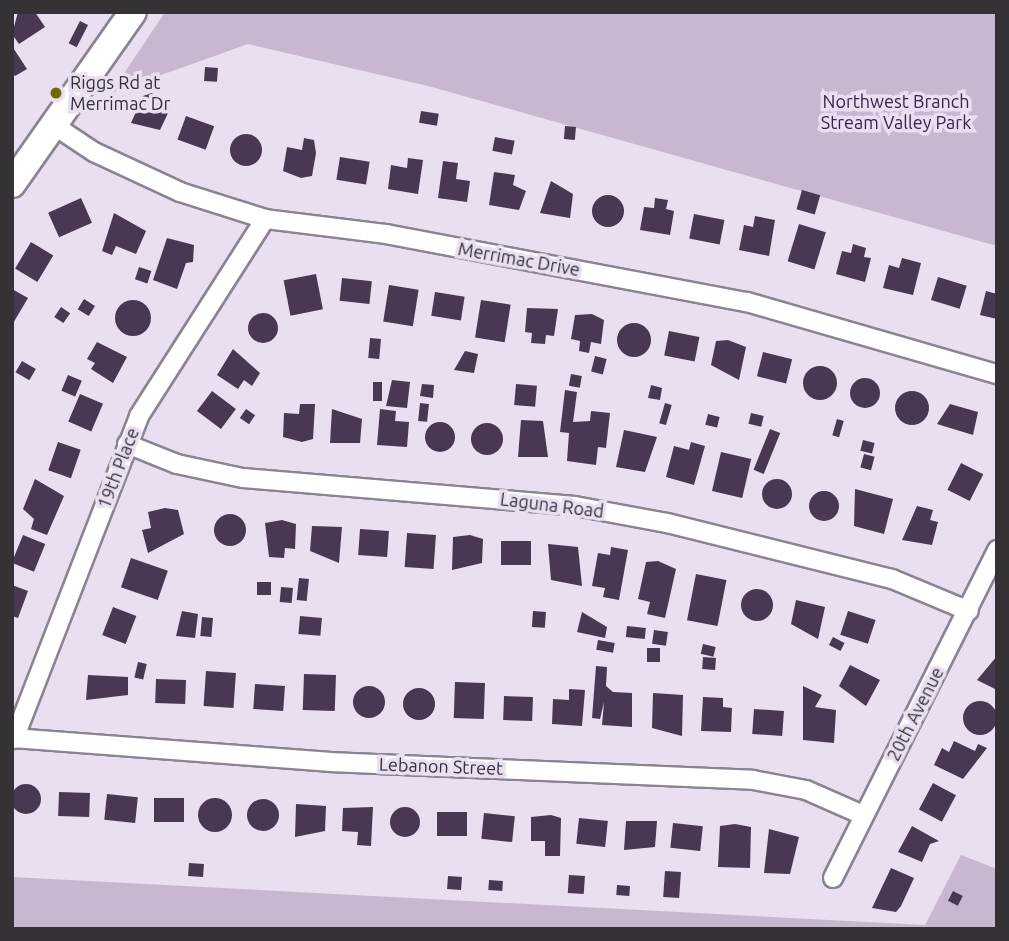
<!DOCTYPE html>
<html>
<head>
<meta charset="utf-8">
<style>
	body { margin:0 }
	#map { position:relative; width:1009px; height:941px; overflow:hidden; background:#e9dff0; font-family:Ubuntu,sans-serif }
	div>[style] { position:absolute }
	.green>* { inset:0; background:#c7b8d0 }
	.building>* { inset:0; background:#493852; transform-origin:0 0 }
	.round { border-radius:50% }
	.roads { filter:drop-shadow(2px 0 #8c8392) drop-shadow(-2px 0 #8c8392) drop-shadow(0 2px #8c8392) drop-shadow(0 -2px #8c8392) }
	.minor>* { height:18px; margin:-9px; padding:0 9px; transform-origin:9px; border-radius:9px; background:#fff }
	.secondary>* { height:26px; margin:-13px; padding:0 13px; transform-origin:13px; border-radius:13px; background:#fff }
	.dots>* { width:19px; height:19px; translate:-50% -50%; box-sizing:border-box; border:4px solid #e9dff0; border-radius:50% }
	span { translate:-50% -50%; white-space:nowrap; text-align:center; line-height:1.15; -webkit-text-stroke:7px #e9dff0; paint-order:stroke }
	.poi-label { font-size:18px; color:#353137 }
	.left { translate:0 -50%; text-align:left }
	.park-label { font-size:18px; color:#3d224b }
	.street-label { font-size:18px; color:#353137 }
	.frame { position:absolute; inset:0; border:14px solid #353137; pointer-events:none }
</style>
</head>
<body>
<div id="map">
	<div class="green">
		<i style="clip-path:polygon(165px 12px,997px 12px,997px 246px,428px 86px,248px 44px,111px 93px)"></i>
		<i style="clip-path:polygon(961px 855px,997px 869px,997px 929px,12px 929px,12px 877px,925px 925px)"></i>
	</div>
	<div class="building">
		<i style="clip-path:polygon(18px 12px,35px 12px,45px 27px,19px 44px,12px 34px)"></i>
		<i style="left:80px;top:21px;width:9px;height:25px;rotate:27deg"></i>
		<i style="clip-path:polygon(12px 46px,27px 69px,15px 76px,12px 72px)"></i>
		<i style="left:205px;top:67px;width:13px;height:14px;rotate:4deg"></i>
		<i style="clip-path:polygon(152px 93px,170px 109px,160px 130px,131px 123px,143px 96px)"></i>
		<i style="left:421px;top:111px;width:18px;height:12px;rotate:9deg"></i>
		<i style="left:186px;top:116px;width:30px;height:25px;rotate:20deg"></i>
		<i style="left:565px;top:126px;width:11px;height:13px;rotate:5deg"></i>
		<i class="round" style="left:230px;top:134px;width:32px;height:32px"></i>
		<i style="left:495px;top:137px;width:20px;height:14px;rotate:11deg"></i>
		<i style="clip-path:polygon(304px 138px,314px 140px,316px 153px,312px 176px,301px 178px,283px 171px,287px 147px,302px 150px)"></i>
		<i style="left:340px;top:157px;width:30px;height:23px;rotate:9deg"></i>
		<i style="clip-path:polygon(408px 158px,423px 160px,418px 194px,388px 189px,391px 165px,407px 168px)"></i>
		<i style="clip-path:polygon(443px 161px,458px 163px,456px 179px,470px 181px,467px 202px,438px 198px)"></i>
		<i style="clip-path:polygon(494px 172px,515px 175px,513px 185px,526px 191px,519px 210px,489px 205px)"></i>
		<i style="clip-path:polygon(551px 181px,573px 194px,570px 218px,540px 213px)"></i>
		<i style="left:802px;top:190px;width:19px;height:20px;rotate:16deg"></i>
		<i class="round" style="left:592px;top:195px;width:32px;height:32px"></i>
		<i style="left:81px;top:198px;width:27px;height:36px;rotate:66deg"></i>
		<i style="clip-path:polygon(655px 198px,668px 200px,666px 209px,674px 211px,670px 235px,640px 230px,644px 207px,654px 208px)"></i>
		<i style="clip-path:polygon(114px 213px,146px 231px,136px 254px,116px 246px,112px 255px,102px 251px)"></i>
		<i style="left:694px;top:214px;width:31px;height:25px;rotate:11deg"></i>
		<i style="clip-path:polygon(755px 216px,775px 220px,769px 256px,739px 250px,744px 225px,753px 227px)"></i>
		<i style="left:799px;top:224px;width:28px;height:39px;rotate:17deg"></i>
		<i style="clip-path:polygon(167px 238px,194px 245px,193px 262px,186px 263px,177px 289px,153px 280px)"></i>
		<i style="left:31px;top:242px;width:26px;height:31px;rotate:31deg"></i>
		<i style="clip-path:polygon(853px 244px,866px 248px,864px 257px,871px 258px,865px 282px,836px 274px,842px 251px,851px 253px)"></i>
		<i style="clip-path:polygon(902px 258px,921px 263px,913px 295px,883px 288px,889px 265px,899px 268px)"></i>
		<i style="left:139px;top:267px;width:13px;height:13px;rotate:18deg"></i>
		<i style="left:316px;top:274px;width:36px;height:33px;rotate:79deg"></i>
		<i style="left:938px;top:277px;width:30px;height:24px;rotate:17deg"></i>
		<i style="left:342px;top:278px;width:30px;height:23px;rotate:6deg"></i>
		<i style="left:389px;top:285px;width:30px;height:37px;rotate:9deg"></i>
		<i style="clip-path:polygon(12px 289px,28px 298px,12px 325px)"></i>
		<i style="clip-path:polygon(986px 291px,997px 294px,997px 319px,980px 315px)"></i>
		<i style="left:435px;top:292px;width:30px;height:24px;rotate:9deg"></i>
		<i style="left:84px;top:299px;width:13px;height:12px;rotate:32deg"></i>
		<i class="round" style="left:115px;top:300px;width:36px;height:36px"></i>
		<i style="left:481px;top:300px;width:30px;height:38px;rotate:9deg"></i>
		<i style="left:61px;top:307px;width:11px;height:12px;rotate:34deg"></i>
		<i style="clip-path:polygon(527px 308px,558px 309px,554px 336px,546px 335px,545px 344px,531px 343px,532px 333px,525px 332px)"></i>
		<i class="round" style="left:248px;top:313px;width:30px;height:30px"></i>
		<i style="clip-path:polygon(592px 314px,604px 320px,601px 344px,591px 342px,589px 353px,579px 351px,580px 341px,571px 339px,575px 315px)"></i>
		<i class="round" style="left:617px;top:323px;width:34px;height:34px"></i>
		<i style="left:669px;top:331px;width:31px;height:25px;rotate:11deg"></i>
		<i style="left:370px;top:338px;width:11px;height:20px;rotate:5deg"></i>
		<i style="clip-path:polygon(728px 340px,746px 347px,739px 380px,711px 365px,716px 341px)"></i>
		<i style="clip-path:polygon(97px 342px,127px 357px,113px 383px,91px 369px,95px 363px,87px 359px)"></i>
		<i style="clip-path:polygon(233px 349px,260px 373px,252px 386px,244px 380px,238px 389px,217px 375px)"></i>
		<i style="clip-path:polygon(465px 351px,478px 354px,474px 373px,454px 370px)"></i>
		<i style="left:763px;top:352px;width:30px;height:25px;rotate:14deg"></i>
		<i style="left:595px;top:356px;width:12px;height:16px;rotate:14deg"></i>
		<i style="left:22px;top:361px;width:16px;height:13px;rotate:30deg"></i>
		<i class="round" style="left:803px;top:366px;width:34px;height:34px"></i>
		<i style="left:571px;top:374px;width:11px;height:12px;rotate:10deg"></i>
		<i style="left:68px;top:375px;width:15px;height:17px;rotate:23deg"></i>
		<i class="round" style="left:850px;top:378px;width:30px;height:30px"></i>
		<i style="clip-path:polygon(392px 380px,410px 382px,407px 408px,386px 406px)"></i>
		<i style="left:373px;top:382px;width:9px;height:19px"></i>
		<i style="clip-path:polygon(422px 384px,434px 385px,433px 398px,420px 396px)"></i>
		<i style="left:516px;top:384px;width:21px;height:21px;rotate:5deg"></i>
		<i style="clip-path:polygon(651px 385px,662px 388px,660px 400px,648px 398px)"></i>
		<i style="clip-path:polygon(565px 390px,577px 392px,573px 422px,590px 421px,591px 411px,610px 413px,606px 448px,598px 447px,596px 465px,567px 461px,569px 433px,560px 432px)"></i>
		<i style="left:212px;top:391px;width:30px;height:25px;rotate:37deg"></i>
		<i class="round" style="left:895px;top:391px;width:34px;height:34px"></i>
		<i style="left:80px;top:394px;width:25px;height:30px;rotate:23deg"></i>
		<i style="left:420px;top:403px;width:9px;height:18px;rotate:6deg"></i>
		<i style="left:665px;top:403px;width:7px;height:21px;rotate:16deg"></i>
		<i style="clip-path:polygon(300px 404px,315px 404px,313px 439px,302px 442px,283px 437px,284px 413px,299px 414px)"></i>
		<i style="clip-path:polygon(950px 404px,978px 412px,973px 435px,937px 424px)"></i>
		<i style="left:246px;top:409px;width:11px;height:11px;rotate:34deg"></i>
		<i style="clip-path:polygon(332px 409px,362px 419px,360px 443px,330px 443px)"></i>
		<i style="clip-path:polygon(380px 409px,396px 411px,395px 421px,409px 422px,407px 447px,377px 445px)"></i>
		<i style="left:751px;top:413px;width:13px;height:11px;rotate:13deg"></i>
		<i style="left:708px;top:414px;width:12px;height:11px;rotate:14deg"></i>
		<i style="left:837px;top:419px;width:7px;height:17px;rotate:16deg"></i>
		<i style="clip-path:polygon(521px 420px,543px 421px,548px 457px,518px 457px)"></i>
		<i class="round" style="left:425px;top:422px;width:30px;height:30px"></i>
		<i class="round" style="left:471px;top:423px;width:32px;height:32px"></i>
		<i style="left:770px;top:429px;width:11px;height:44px;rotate:22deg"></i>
		<i style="clip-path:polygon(624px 430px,657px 437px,645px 472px,616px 467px)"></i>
		<i style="left:863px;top:440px;width:12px;height:11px;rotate:14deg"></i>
		<i style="left:58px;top:442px;width:24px;height:30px;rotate:19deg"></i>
		<i style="clip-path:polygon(691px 442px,705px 446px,694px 485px,666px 477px,674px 446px,689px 450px)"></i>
		<i style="left:721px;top:452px;width:31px;height:40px;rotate:13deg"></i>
		<i style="left:864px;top:454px;width:11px;height:14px;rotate:15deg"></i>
		<i style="left:961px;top:463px;width:25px;height:30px;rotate:27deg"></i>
		<i class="round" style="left:762px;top:479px;width:30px;height:30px"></i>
		<i style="clip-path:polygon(35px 479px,64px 496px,47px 535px,31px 529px,34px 519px,23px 509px)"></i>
		<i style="clip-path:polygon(855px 489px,893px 499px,884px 534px,854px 526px)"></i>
		<i class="round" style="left:809px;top:491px;width:30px;height:30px"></i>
		<i style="clip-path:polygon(917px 506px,933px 510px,930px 520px,938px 522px,932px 545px,902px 540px)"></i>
		<i style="clip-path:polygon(165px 508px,178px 510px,184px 534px,148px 553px,142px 530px,151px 528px,148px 512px)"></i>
		<i class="round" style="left:214px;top:514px;width:32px;height:32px"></i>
		<i style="clip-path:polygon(282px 520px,296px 524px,295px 549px,285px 548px,284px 558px,269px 557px,265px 523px)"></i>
		<i style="clip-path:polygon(312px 526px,342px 527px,339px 563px,310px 551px)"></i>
		<i style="left:360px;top:529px;width:29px;height:26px;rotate:4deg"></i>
		<i style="left:407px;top:533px;width:29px;height:34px;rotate:4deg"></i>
		<i style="left:23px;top:535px;width:24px;height:30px;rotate:22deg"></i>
		<i style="clip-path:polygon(470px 535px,483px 539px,482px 563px,452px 570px,453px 537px)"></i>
		<i style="left:501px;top:541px;width:30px;height:24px"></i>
		<i style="clip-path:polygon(548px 544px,578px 547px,582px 586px,551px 580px)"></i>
		<i style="clip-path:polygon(611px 547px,628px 550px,619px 600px,603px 597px,605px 588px,592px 586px,598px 553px,610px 555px)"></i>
		<i style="left:131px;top:558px;width:39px;height:31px;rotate:19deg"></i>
		<i style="clip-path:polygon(658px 561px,676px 569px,665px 618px,647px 614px,650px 602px,638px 599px,646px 562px)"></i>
		<i style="left:696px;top:574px;width:31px;height:47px;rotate:11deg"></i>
		<i style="left:299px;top:578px;width:10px;height:22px;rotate:6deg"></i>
		<i style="left:257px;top:582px;width:14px;height:13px"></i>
		<i style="clip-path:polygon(12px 585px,28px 591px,18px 618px,12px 616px)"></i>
		<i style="left:281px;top:587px;width:12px;height:15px;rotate:5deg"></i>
		<i class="round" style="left:741px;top:589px;width:32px;height:32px"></i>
		<i style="clip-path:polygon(796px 600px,825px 607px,818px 639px,791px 624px)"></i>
		<i style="left:113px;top:607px;width:25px;height:30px;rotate:21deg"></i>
		<i style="clip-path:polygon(182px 611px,198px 614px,195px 638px,176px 636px)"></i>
		<i style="left:533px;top:611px;width:13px;height:16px;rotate:4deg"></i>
		<i style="left:848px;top:611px;width:29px;height:25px;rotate:18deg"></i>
		<i style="clip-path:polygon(582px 612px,607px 627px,605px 638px,577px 632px)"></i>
		<i style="left:300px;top:616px;width:22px;height:18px;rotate:5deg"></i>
		<i style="left:202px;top:617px;width:11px;height:19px;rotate:5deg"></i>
		<i style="left:627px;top:626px;width:19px;height:11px;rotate:6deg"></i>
		<i style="left:654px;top:630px;width:14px;height:14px;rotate:8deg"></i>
		<i style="left:833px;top:637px;width:13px;height:9px;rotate:27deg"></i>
		<i style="left:598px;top:640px;width:17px;height:10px;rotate:10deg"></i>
		<i style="left:703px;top:644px;width:13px;height:10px;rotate:13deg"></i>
		<i style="left:647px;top:648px;width:13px;height:14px"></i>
		<i style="clip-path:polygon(997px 656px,997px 690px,977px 680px)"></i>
		<i style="left:703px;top:657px;width:13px;height:12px;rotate:4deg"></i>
		<i style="left:138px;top:662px;width:9px;height:16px;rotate:13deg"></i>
		<i style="clip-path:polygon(850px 665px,880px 680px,866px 706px,839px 686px)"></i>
		<i style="clip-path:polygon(596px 666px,607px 667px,606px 686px,613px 692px,632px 693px,632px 727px,602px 725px,604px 702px,600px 719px,592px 718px)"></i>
		<i style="left:206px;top:671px;width:30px;height:35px;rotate:4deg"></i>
		<i style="left:304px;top:674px;width:32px;height:36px;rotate:2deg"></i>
		<i style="clip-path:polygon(88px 675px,128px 677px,128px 695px,86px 700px)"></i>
		<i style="left:156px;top:679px;width:30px;height:24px;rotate:2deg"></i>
		<i style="left:455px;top:682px;width:30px;height:36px;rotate:2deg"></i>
		<i style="left:255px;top:684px;width:30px;height:25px;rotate:4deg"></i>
		<i style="clip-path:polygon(803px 686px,822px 695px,815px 707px,836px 710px,834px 743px,803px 740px)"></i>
		<i class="round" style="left:353px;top:686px;width:32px;height:32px"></i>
		<i class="round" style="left:403px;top:688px;width:32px;height:32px"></i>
		<i style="clip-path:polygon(569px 689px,585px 690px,582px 726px,552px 724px,553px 699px,569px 700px)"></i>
		<i style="clip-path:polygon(653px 693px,683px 695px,682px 736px,652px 728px)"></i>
		<i style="left:504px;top:696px;width:29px;height:24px;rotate:2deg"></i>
		<i style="clip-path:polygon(703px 697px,723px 698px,723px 707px,732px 708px,731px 732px,701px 731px)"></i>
		<i class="round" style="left:963px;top:701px;width:34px;height:34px"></i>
		<i style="left:754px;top:709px;width:30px;height:25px;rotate:4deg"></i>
		<i style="clip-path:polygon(954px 741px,975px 751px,978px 744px,987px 748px,963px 779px,934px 765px,942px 748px,949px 752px)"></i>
		<i style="left:933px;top:783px;width:26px;height:30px;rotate:28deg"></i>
		<i class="round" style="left:11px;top:784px;width:30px;height:30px"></i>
		<i style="left:59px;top:792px;width:31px;height:24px;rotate:2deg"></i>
		<i style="left:107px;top:794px;width:31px;height:26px;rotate:6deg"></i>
		<i class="round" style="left:198px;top:798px;width:34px;height:34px"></i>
		<i style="left:154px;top:798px;width:30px;height:24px"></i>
		<i class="round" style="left:247px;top:799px;width:32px;height:32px"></i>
		<i style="clip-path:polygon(296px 804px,326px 806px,325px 831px,295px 837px)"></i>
		<i class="round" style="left:390px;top:807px;width:30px;height:30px"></i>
		<i style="clip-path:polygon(373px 807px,371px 846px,357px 845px,358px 832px,342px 831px,343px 808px)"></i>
		<i style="left:437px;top:812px;width:30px;height:24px"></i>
		<i style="left:484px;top:813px;width:31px;height:26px;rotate:6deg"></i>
		<i style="clip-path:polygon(551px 815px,561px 818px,560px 856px,545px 856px,545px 841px,531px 841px,531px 817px)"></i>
		<i style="left:579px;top:818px;width:29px;height:26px;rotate:6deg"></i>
		<i style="clip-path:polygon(626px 821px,657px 821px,655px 847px,624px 850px)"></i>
		<i style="left:673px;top:823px;width:30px;height:25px;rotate:6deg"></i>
		<i style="clip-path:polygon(735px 824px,751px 827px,750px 868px,718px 867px,720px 826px)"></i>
		<i style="clip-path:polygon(912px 826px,939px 841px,930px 844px,922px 862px,898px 852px)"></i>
		<i style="clip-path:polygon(769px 829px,799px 837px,790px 874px,764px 873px)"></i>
		<i style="left:189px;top:863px;width:15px;height:13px;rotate:4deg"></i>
		<i style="clip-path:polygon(891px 868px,914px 878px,901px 906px,896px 912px,872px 908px)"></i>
		<i style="left:665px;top:871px;width:16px;height:26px;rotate:4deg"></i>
		<i style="left:569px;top:875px;width:16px;height:18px;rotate:4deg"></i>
		<i style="left:448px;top:876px;width:14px;height:13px;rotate:4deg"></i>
		<i style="left:489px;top:880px;width:14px;height:10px;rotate:4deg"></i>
		<i style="left:617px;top:885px;width:13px;height:10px;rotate:4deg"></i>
		<i style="left:953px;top:891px;width:11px;height:11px;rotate:27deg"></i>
	</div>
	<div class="roads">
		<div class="minor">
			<i style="left:52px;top:124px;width:50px;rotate:33.7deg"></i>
			<i style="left:94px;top:152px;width:95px;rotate:24.9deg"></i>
			<i style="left:180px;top:192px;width:89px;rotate:17.6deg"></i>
			<i style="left:265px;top:219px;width:122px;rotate:7.1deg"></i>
			<i style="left:386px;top:234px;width:367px;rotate:10.7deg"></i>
			<i style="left:747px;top:302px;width:260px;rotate:16.1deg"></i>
			<i style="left:127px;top:444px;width:54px;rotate:21.8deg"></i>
			<i style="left:177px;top:464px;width:67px;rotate:12deg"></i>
			<i style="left:243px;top:478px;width:333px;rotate:4.8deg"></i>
			<i style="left:575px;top:506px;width:94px;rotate:10.5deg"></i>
			<i style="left:667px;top:523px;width:232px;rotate:14deg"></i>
			<i style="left:892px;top:579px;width:83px;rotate:22.6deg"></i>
			<i style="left:12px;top:738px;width:318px;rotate:4.3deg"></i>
			<i style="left:329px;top:762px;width:424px;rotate:2.4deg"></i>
			<i style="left:753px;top:780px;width:54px;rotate:10.7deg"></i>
			<i style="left:806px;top:790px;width:62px;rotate:23.7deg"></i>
			<i style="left:14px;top:739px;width:346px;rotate:-68.8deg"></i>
			<i style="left:139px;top:416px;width:234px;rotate:-57.4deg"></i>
			<i style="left:833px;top:878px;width:367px;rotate:-63.4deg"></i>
		</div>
		<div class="secondary">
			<i style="left:12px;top:184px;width:210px;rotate:-54.9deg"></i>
		</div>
	</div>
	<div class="dots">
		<i style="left:56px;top:93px;background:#726800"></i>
	</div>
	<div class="poi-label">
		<span class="left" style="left:70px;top:93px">Riggs Rd at<br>Merrimac Dr</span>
	</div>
	<div class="park-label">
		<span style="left:896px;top:112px">Northwest Branch<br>Stream Valley Park</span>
	</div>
	<div class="street-label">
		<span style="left:519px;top:259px;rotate:10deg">Merrimac Drive</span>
		<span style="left:118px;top:468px;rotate:-69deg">19th Place</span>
		<span style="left:552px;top:505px;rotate:7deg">Laguna Road</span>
		<span style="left:915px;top:714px;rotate:-63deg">20th Avenue</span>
		<span style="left:441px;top:766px;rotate:2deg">Lebanon Street</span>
	</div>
	<div class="frame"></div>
</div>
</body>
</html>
